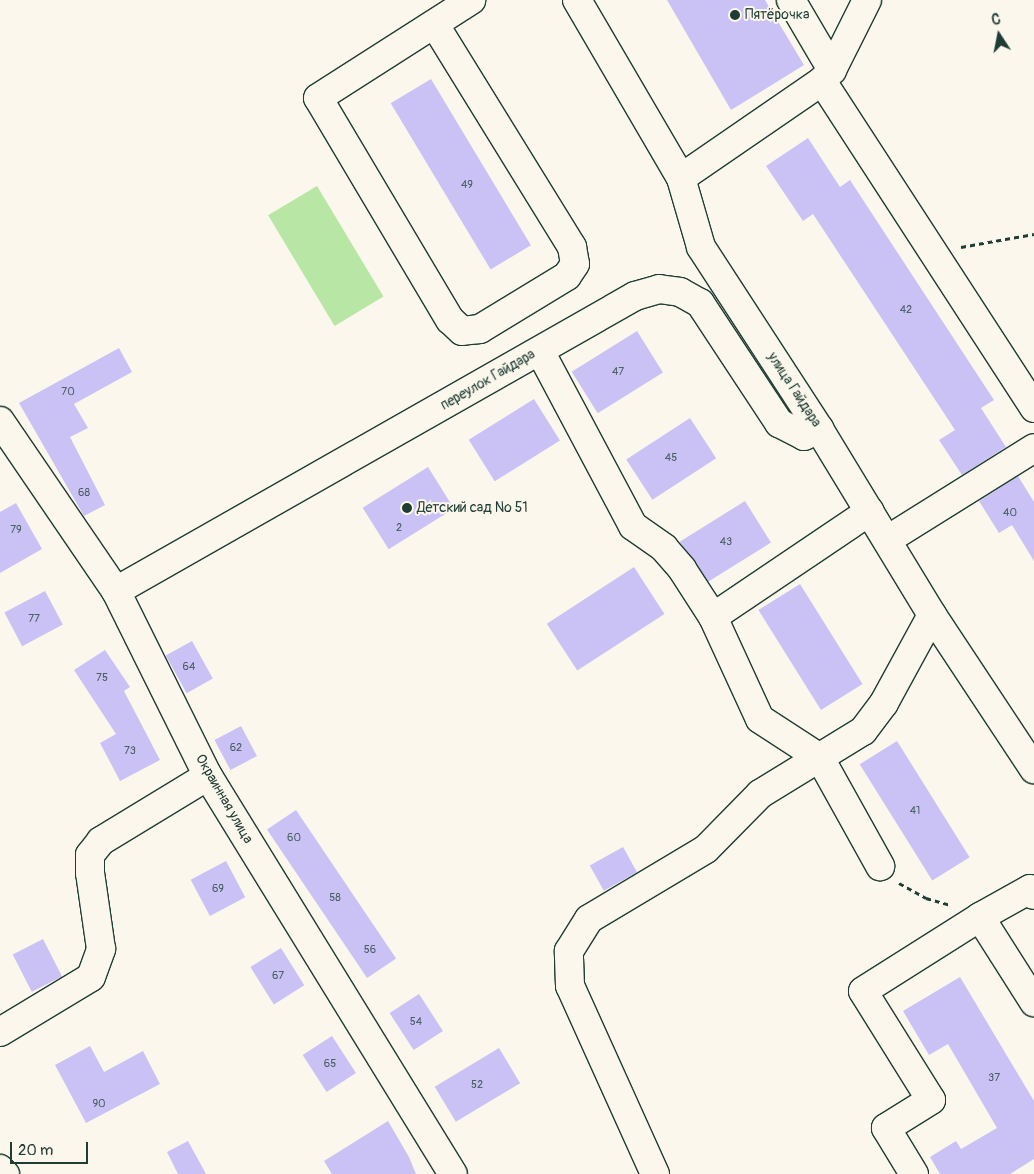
<!DOCTYPE html>
<html>
<head>
<meta charset="utf-8">
<style>
	body { margin:0 }
	#map { position:relative; width:1034px; height:1174px; overflow:hidden; background:#fbf7ec; font-family:Pangolin,sans-serif }
	div>[style] { position:absolute }
	.green>* { inset:0; background:#b7e6a5; transform-origin:0 0 }
	.building>* { inset:0; background:#cac2f5; transform-origin:0 0 }
	.path>* { height:3px; margin-top:-1.5px; transform-origin:0; background:repeating-linear-gradient(90deg,#1f3d34 0 5px,transparent 0 9px) }
	.roads { filter:drop-shadow(1px 0 #1f3d34) drop-shadow(-1px 0 #1f3d34) drop-shadow(0 1px #1f3d34) drop-shadow(0 -1px #1f3d34) }
	.minor>* { height:28px; margin:-14px; padding:0 14px; transform-origin:14px; border-radius:14px; background:#fbf7ec }
	.dots>* { width:14px; height:14px; translate:-50% -50%; box-sizing:border-box; border:2px solid #fbf7ec; border-radius:50% }
	span { translate:-50% -50%; white-space:nowrap; text-align:center; line-height:1.15; -webkit-text-stroke:4px #fbf7ec; paint-order:stroke }
	.number-label { font-size:11px; color:#4a5e64 }
	.number-label span { -webkit-text-stroke-width:0 }
	.poi-label { font-size:14px; color:#1f3d34 }
	.left { translate:0 -50%; text-align:left }
	.street-label { font-size:14px; color:#1f3d34 }
	.north { position:absolute; left:974px; top:10px; width:50px; height:50px; -webkit-text-stroke:4px #fbf7ec; paint-order:stroke; rotate:349deg; font-size:14px; font-weight:700; line-height:20px; text-align:center; color:#1f3d34 }
	.north::after { content:''; display:block; margin:auto; width:18px; height:22px; background:#1f3d34; clip-path:polygon(50% 0,100% 100%,50% 72%,0 100%) }
	.scale { position:absolute; left:10px; top:1142px; width:78px; height:22px; box-sizing:border-box; border:2px solid #1f3d34; border-top:0; padding-left:6px; font-size:15px; line-height:18px; white-space:nowrap; color:#1f3d34; -webkit-text-stroke:4px #fbf7ec; paint-order:stroke }
</style>
</head>
<body>
<div id="map">
	<div class="green">
		<i style="left:317px;top:186px;width:129px;height:57px;rotate:59deg"></i>
	</div>
	<div class="building">
		<i style="clip-path:polygon(667px 0,765px 0,804px 65px,731px 110px)"></i>
		<i style="left:431px;top:79px;width:194px;height:47px;rotate:59deg"></i>
		<i style="clip-path:polygon(808px 138px,840px 187px,850px 180px,994px 400px,981px 408px,1006px 447px,962px 475px,939px 440px,955px 430px,813px 214px,803px 221px,766px 166px)"></i>
		<i style="left:637px;top:331px;width:49px;height:77px;rotate:58deg"></i>
		<i style="clip-path:polygon(119px 348px,132px 372px,74px 404px,88px 428px,70px 437px,105px 505px,84px 516px,19px 403px)"></i>
		<i style="left:534px;top:399px;width:49px;height:77px;rotate:58deg"></i>
		<i style="left:690px;top:418px;width:48px;height:76px;rotate:57deg"></i>
		<i style="left:428px;top:467px;width:49px;height:77px;rotate:58deg"></i>
		<i style="clip-path:polygon(1018px 476px,1034px 502px,1034px 561px,1012px 525px,999px 533px,979px 501px)"></i>
		<i style="left:745px;top:501px;width:49px;height:77px;rotate:58deg"></i>
		<i style="clip-path:polygon(16px 503px,42px 549px,0 573px,0 512px)"></i>
		<i style="left:634px;top:567px;width:56px;height:104px;rotate:57deg"></i>
		<i style="left:800px;top:584px;width:118px;height:49px;rotate:58deg"></i>
		<i style="left:45px;top:591px;width:38px;height:46px;rotate:62deg"></i>
		<i style="left:192px;top:641px;width:43px;height:30px;rotate:61deg"></i>
		<i style="clip-path:polygon(105px 650px,130px 687px,124px 691px,160px 760px,120px 781px,100px 743px,116px 734px,74px 670px)"></i>
		<i style="left:241px;top:726px;width:34px;height:30px;rotate:62deg"></i>
		<i style="left:897px;top:741px;width:137px;height:44px;rotate:58deg"></i>
		<i style="left:296px;top:810px;width:179px;height:35px;rotate:56deg"></i>
		<i style="left:623px;top:847px;width:29px;height:38px;rotate:61deg"></i>
		<i style="left:226px;top:861px;width:41px;height:40px;rotate:62deg"></i>
		<i style="left:43px;top:939px;width:42px;height:34px;rotate:63deg"></i>
		<i style="left:281px;top:948px;width:44px;height:36px;rotate:58deg"></i>
		<i style="clip-path:polygon(960px 977px,1034px 1101px,1034px 1159px,1010px 1174px,940px 1174px,930px 1157px,956px 1141px,961px 1149px,997px 1128px,948px 1044px,929px 1055px,903px 1011px)"></i>
		<i style="left:419px;top:994px;width:44px;height:35px;rotate:57deg"></i>
		<i style="left:332px;top:1036px;width:44px;height:35px;rotate:57deg"></i>
		<i style="clip-path:polygon(90px 1046px,104px 1072px,143px 1051px,160px 1084px,86px 1123px,55px 1065px)"></i>
		<i style="left:499px;top:1048px;width:41px;height:75px;rotate:59deg"></i>
		<i style="clip-path:polygon(388px 1121px,409px 1157px,416px 1174px,332px 1174px,324px 1161px)"></i>
		<i style="clip-path:polygon(188px 1141px,206px 1174px,178px 1174px,167px 1152px)"></i>
	</div>
	<div class="path">
		<i style="left:961px;top:247px;width:74px;rotate:-10.1deg"></i>
		<i style="left:899px;top:883px;width:31px;rotate:29deg"></i>
		<i style="left:926px;top:898px;width:25px;rotate:16deg"></i>
	</div>
	<div class="roads">
		<div class="minor">
			<i style="left:577px;top:0;width:206px;rotate:59.7deg"></i>
			<i style="left:681px;top:178px;width:72px;rotate:73.8deg"></i>
			<i style="left:701px;top:247px;width:217px;rotate:57deg"></i>
			<i style="left:819px;top:429px;width:218px;rotate:58.7deg"></i>
			<i style="left:932px;top:615px;width:185px;rotate:56.5deg"></i>
			<i style="left:791px;top:0;width:81px;rotate:59.6deg"></i>
			<i style="left:435px;top:25px;width:261px;rotate:58.3deg"></i>
			<i style="left:572px;top:247px;width:17px;rotate:80deg"></i>
			<i style="left:575px;top:264px;width:14px;rotate:124deg"></i>
			<i style="left:567px;top:276px;width:102px;rotate:148.7deg"></i>
			<i style="left:480px;top:329px;width:18px;rotate:174deg"></i>
			<i style="left:462px;top:331px;width:16px;rotate:-137deg"></i>
			<i style="left:450px;top:320px;width:258px;rotate:-120.7deg"></i>
			<i style="left:318px;top:98px;width:182px;rotate:-32.6deg"></i>
			<i style="left:822px;top:81px;width:390px;rotate:57deg"></i>
			<i style="left:681px;top:178px;width:171px;rotate:-34.5deg"></i>
			<i style="left:822px;top:81px;width:15px;rotate:-48deg"></i>
			<i style="left:832px;top:70px;width:78px;rotate:-63.4deg"></i>
			<i style="left:540px;top:351px;width:198px;rotate:62deg"></i>
			<i style="left:633px;top:526px;width:38px;rotate:35deg"></i>
			<i style="left:664px;top:548px;width:28px;rotate:49deg"></i>
			<i style="left:682px;top:569px;width:57px;rotate:57.1deg"></i>
			<i style="left:713px;top:617px;width:112px;rotate:65.3deg"></i>
			<i style="left:760px;top:719px;width:72px;rotate:33deg"></i>
			<i style="left:820px;top:758px;width:124px;rotate:60.9deg"></i>
			<i style="left:0;top:421px;width:206px;rotate:55.7deg"></i>
			<i style="left:116px;top:591px;width:207px;rotate:63.6deg"></i>
			<i style="left:208px;top:776px;width:467px;rotate:58.4deg"></i>
			<i style="left:887px;top:540px;width:173px;rotate:-32deg"></i>
			<i style="left:116px;top:591px;width:597px;rotate:-29.61deg"></i>
			<i style="left:635px;top:296px;width:25px;rotate:-16deg"></i>
			<i style="left:659px;top:289px;width:21px;rotate:8deg"></i>
			<i style="left:680px;top:292px;width:23px;rotate:29deg"></i>
			<i style="left:700px;top:303px;width:144px;rotate:56.6deg"></i>
			<i style="left:779px;top:423px;width:28px;rotate:27deg"></i>
			<i style="left:804px;top:436px;width:17px;rotate:-25deg"></i>
			<i style="left:713px;top:617px;width:189px;rotate:-34deg"></i>
			<i style="left:980px;top:917px;width:101px;rotate:57.6deg"></i>
			<i style="left:0;top:1032px;width:106px;rotate:-31.1deg"></i>
			<i style="left:91px;top:977px;width:30px;rotate:-70deg"></i>
			<i style="left:101px;top:949px;width:77px;rotate:-98.2deg"></i>
			<i style="left:90px;top:873px;width:18px;rotate:-90deg"></i>
			<i style="left:90px;top:855px;width:18px;rotate:-52deg"></i>
			<i style="left:101px;top:841px;width:125px;rotate:-31.3deg"></i>
			<i style="left:0;top:1169px;width:7px;rotate:45deg"></i>
			<i style="left:655px;top:1174px;width:206px;rotate:-114.3deg"></i>
			<i style="left:570px;top:986px;width:35px;rotate:-92deg"></i>
			<i style="left:569px;top:951px;width:38px;rotate:-58deg"></i>
			<i style="left:589px;top:919px;width:136px;rotate:-30.9deg"></i>
			<i style="left:706px;top:849px;width:77px;rotate:-45.5deg"></i>
			<i style="left:760px;top:794px;width:121px;rotate:-31.5deg"></i>
			<i style="left:863px;top:731px;width:35px;rotate:-53deg"></i>
			<i style="left:884px;top:703px;width:100px;rotate:-61.4deg"></i>
			<i style="left:914px;top:1174px;width:54px;rotate:-121.3deg"></i>
			<i style="left:886px;top:1128px;width:53px;rotate:-31.9deg"></i>
			<i style="left:931px;top:1100px;width:128px;rotate:-122deg"></i>
			<i style="left:863px;top:991px;width:138px;rotate:-32.3deg"></i>
			<i style="left:980px;top:917px;width:57px;rotate:-29.2deg"></i>
			<i style="left:1030px;top:889px;width:7px;rotate:56deg"></i>
		</div>
	</div>
	<div class="dots">
		<i style="left:735px;top:15px;background:#1f3d34"></i>
		<i style="left:407px;top:508px;background:#1f3d34"></i>
	</div>
	<div class="number-label">
		<span style="left:467px;top:185px">49</span>
		<span style="left:906px;top:310px">42</span>
		<span style="left:618px;top:372px">47</span>
		<span style="left:68px;top:392px">70</span>
		<span style="left:671px;top:458px">45</span>
		<span style="left:84px;top:493px">68</span>
		<span style="left:1010px;top:513px">40</span>
		<span style="left:399px;top:528px">2</span>
		<span style="left:16px;top:530px">79</span>
		<span style="left:726px;top:542px">43</span>
		<span style="left:34px;top:619px">77</span>
		<span style="left:189px;top:667px">64</span>
		<span style="left:102px;top:678px">75</span>
		<span style="left:236px;top:748px">62</span>
		<span style="left:130px;top:751px">73</span>
		<span style="left:915px;top:811px">41</span>
		<span style="left:294px;top:838px">60</span>
		<span style="left:218px;top:889px">69</span>
		<span style="left:335px;top:898px">58</span>
		<span style="left:370px;top:950px">56</span>
		<span style="left:278px;top:976px">67</span>
		<span style="left:416px;top:1022px">54</span>
		<span style="left:330px;top:1064px">65</span>
		<span style="left:994px;top:1078px">37</span>
		<span style="left:477px;top:1085px">52</span>
		<span style="left:99px;top:1104px">90</span>
	</div>
	<div class="poi-label">
		<span class="left" style="left:745px;top:15px">Пятёрочка</span>
		<span class="left" style="left:417px;top:508px">Детский сад № 51</span>
	</div>
	<div class="street-label">
		<span style="left:488px;top:380px;rotate:-30deg">переулок Гайдара</span>
		<span style="left:794px;top:390px;rotate:57deg">улица Гайдара</span>
		<span style="left:224px;top:799px;rotate:60deg">Окраинная улица</span>
	</div>
	<div class="north">С</div>
	<div class="scale">20 m</div>
</div>
</body>
</html>
